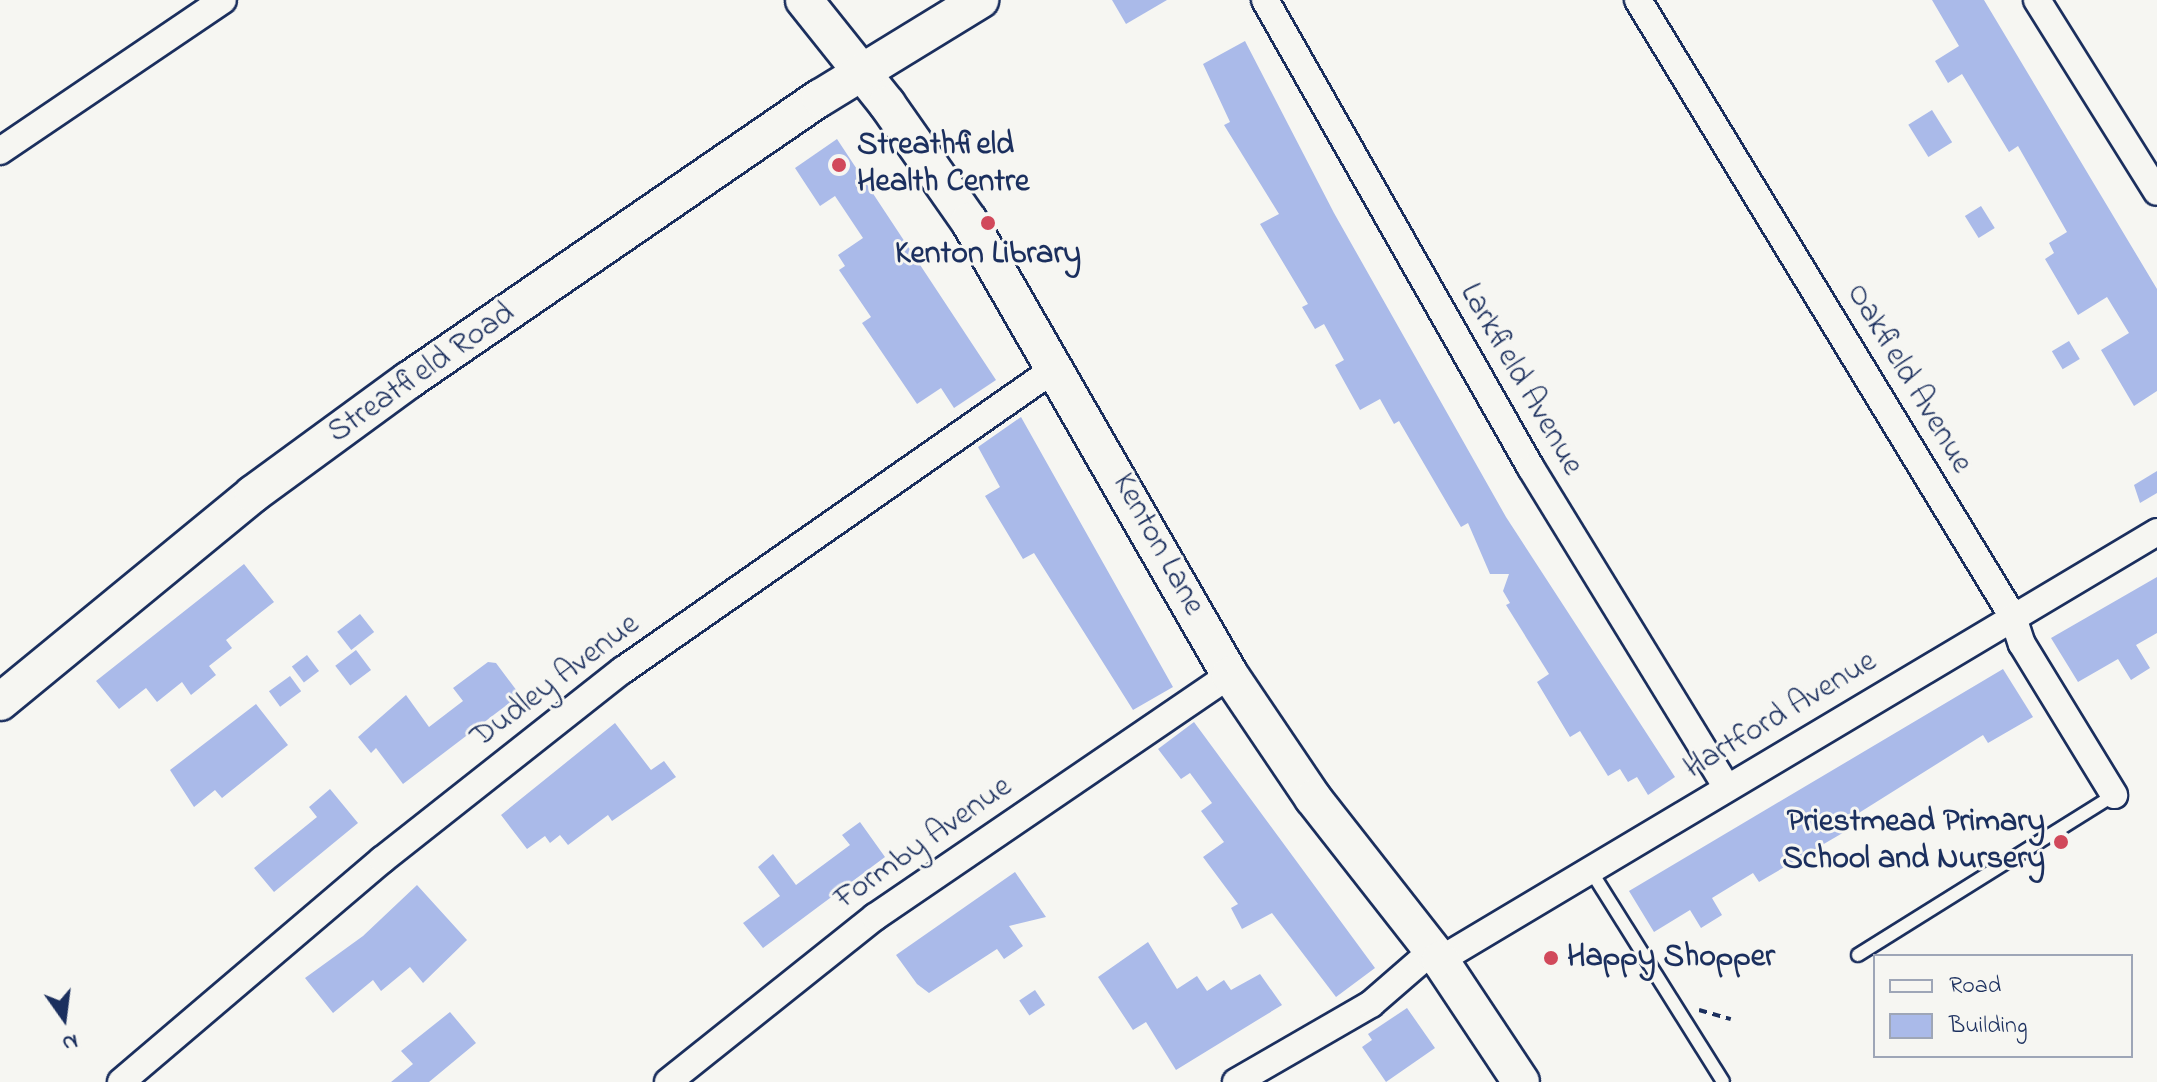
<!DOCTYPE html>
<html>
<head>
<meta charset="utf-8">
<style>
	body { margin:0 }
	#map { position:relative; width:2157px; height:1082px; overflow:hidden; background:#f6f6f2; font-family:"Indie Flower",sans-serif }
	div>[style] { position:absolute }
	.building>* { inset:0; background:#aabae9; transform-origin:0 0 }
	.path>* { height:4px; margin-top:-2px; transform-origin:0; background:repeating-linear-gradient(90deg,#1b2f5e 0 8px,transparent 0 14px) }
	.roads { filter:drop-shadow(2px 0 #1b2f5e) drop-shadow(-2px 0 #1b2f5e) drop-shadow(0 2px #1b2f5e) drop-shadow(0 -2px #1b2f5e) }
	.lane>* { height:12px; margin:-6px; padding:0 6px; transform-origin:6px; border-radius:6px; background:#f6f6f2 }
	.street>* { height:26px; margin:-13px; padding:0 13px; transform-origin:13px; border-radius:13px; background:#f6f6f2 }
	.secondary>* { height:36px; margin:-18px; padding:0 18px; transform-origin:18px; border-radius:18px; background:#f6f6f2 }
	.dots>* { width:22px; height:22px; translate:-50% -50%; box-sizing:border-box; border:4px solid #f6f6f2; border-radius:50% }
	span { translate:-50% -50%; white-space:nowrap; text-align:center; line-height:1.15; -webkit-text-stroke:6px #f6f6f2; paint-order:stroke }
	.poi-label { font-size:32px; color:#1b2f5e; font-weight:700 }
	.left { translate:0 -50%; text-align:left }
	.right { translate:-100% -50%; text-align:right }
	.street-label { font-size:32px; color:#1b2f5e }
	.legend { position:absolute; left:1873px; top:954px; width:260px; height:104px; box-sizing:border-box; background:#f6f6f2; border:2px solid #9ea6b7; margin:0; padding:10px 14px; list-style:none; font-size:24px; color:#1b2f5e }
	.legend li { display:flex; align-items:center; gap:16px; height:40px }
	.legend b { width:40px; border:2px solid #9ea6b7 }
	.north { position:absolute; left:24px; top:978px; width:80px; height:80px; -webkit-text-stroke:6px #f6f6f2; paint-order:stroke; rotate:166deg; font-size:22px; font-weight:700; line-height:32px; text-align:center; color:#1b2f5e }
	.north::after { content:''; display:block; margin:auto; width:28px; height:36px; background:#1b2f5e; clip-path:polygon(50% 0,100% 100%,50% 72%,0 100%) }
</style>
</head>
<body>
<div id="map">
	<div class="building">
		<i style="clip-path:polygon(1112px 0,1167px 0,1126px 24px)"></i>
		<i style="clip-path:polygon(1932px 0,1984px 0,2157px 289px,2157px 391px,2134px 406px,2101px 350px,2129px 333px,2107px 297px,2078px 315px,2045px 259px,2054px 253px,2049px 243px,2067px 232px,2018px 146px,2009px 152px,1962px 74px,1948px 83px,1935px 61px,1959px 46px)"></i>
		<i style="clip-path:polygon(1245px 41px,1334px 213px,1506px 517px,1675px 777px,1648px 795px,1637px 777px,1628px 782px,1620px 769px,1608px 776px,1580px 731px,1570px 737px,1537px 682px,1549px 674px,1506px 605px,1510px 603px,1503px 591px,1509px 574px,1490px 574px,1468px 523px,1461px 527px,1399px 421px,1394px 424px,1380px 399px,1360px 410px,1335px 365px,1344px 360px,1324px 324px,1315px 329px,1302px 307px,1308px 304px,1260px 224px,1279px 214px,1224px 125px,1230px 122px,1203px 64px)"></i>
		<i style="left:1932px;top:110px;width:38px;height:28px;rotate:58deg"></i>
		<i style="clip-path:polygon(837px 139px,996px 380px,954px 408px,941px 388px,917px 404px,862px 323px,871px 317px,839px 270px,845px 266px,838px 255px,863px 238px,835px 196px,820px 206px,795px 168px)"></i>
		<i style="left:1981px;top:206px;width:26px;height:19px;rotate:58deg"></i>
		<i style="left:2069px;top:341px;width:21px;height:20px;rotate:59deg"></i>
		<i style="clip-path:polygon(1021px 417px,1173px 687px,1133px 710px,1034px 553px,1023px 559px,985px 496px,1000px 487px,978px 447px)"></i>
		<i style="clip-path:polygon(2157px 471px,2157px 493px,2140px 503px,2134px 485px)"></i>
		<i style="clip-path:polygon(244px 564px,274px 602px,226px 640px,232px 648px,209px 666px,216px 675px,191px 695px,182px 682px,157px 702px,146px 688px,119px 709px,96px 681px)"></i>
		<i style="clip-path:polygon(2157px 577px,2157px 633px,2136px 645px,2150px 668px,2131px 680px,2118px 659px,2078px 682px,2051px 638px)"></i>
		<i style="left:360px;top:614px;width:23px;height:29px;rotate:52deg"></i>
		<i style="left:356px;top:650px;width:25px;height:26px;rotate:53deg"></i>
		<i style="left:307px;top:655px;width:20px;height:19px;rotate:53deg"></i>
		<i style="clip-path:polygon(488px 662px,496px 663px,520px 695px,403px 784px,376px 748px,371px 753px,358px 737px,406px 695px,429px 727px,463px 701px,453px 688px)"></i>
		<i style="clip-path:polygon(2003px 669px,2033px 717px,1988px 743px,1983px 735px,1854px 816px,1858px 824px,1759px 882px,1753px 873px,1712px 898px,1722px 915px,1701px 928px,1690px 910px,1654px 932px,1629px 891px)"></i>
		<i style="left:290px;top:676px;width:19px;height:26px;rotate:54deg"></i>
		<i style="clip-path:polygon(256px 704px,288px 745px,222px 798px,215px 790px,194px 807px,170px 770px)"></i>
		<i style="clip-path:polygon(1194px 722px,1375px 968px,1336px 997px,1272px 913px,1242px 929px,1231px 908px,1238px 904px,1203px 857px,1224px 842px,1201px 811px,1212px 803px,1190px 773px,1181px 779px,1158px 749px)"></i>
		<i style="clip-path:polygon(615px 723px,651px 770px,664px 761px,676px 777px,612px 821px,608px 815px,568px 845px,560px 835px,550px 843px,545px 836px,527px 849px,501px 815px)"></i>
		<i style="clip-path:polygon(330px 789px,358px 823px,274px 892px,254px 868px,317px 817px,309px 807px)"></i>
		<i style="clip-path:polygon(860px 822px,885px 857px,763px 948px,743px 923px,780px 896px,758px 867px,773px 854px,796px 885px,850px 845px,842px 835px)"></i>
		<i style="clip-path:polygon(1015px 872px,1046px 917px,1009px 926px,1023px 946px,1004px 959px,997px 949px,929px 993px,917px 984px,896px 955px)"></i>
		<i style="clip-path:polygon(417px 885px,467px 940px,423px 983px,410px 967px,381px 991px,373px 980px,333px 1013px,305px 978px,363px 936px)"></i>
		<i style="clip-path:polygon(1148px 942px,1177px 989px,1197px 976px,1207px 991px,1224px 980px,1231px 990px,1260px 974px,1282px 1005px,1176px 1070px,1146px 1022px,1133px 1030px,1098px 977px)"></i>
		<i style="left:1035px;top:990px;width:18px;height:19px;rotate:56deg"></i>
		<i style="clip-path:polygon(1407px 1008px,1435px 1048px,1386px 1082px,1362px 1047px,1372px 1040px,1368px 1034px)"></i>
		<i style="clip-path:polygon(450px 1012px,476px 1043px,429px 1082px,391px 1082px,413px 1064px,401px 1051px)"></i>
	</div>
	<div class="path">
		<i style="left:1699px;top:1010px;width:33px;rotate:16deg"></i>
	</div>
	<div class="roads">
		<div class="lane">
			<i style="left:1589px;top:868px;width:252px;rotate:57.9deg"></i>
			<i style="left:1858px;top:955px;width:302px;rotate:-32deg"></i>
		</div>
		<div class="street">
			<i style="left:1265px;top:0;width:538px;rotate:60.39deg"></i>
			<i style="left:1531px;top:468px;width:375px;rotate:58.5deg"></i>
			<i style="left:1638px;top:0;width:722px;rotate:58.71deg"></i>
			<i style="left:2013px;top:617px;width:28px;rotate:72deg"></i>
			<i style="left:2022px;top:644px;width:177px;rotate:58.6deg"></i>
			<i style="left:2037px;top:0;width:226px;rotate:58deg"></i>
			<i style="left:0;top:151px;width:269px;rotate:-34.1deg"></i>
			<i style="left:1440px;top:960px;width:835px;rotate:-30.83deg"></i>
			<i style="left:121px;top:1082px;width:343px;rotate:-40.4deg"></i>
			<i style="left:382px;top:860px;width:307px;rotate:-38.3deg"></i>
			<i style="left:623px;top:670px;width:529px;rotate:-34.92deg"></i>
			<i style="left:668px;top:1082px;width:265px;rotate:-38.6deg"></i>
			<i style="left:875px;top:917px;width:430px;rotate:-34.3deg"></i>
			<i style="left:1236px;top:1082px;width:156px;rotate:-30deg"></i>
			<i style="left:1371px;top:1004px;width:81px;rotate:-41deg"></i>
		</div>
		<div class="secondary">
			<i style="left:804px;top:0;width:133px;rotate:51.4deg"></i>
			<i style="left:887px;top:104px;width:143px;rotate:55deg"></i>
			<i style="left:969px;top:221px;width:524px;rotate:60.11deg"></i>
			<i style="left:1230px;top:675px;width:148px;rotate:56deg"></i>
			<i style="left:1313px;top:798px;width:206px;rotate:51.9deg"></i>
			<i style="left:1440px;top:960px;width:146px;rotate:56.4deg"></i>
			<i style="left:0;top:702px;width:328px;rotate:-39.4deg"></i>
			<i style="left:253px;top:494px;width:193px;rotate:-36.2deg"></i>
			<i style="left:409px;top:380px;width:498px;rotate:-34.5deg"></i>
			<i style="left:820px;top:98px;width:188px;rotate:-31.5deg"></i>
		</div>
	</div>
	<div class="dots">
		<i style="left:839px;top:165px;background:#d1495b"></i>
		<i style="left:988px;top:223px;background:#d1495b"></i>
		<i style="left:2061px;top:842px;background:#d1495b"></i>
		<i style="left:1551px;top:958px;background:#d1495b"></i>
	</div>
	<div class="poi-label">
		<span class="left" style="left:857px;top:165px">Streathfield<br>Health Centre</span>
		<span style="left:988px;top:255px">Kenton Library</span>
		<span class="right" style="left:2045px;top:842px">Priestmead Primary<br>School and Nursery</span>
		<span class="left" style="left:1567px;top:958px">Happy Shopper</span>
	</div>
	<div class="street-label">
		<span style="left:422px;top:374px;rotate:-35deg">Streatfield Road</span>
		<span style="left:1908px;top:379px;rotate:59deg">Oakfield Avenue</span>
		<span style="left:1520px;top:380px;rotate:60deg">Larkfield Avenue</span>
		<span style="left:1157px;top:545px;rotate:61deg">Kenton Lane</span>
		<span style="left:556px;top:682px;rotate:-37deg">Dudley Avenue</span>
		<span style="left:1781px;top:716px;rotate:-31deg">Hartford Avenue</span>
		<span style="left:924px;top:844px;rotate:-35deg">Formby Avenue</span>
	</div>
	<ul class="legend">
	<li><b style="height:10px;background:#f6f6f2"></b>Road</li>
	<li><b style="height:22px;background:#aabae9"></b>Building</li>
	</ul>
	<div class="north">N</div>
</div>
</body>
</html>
